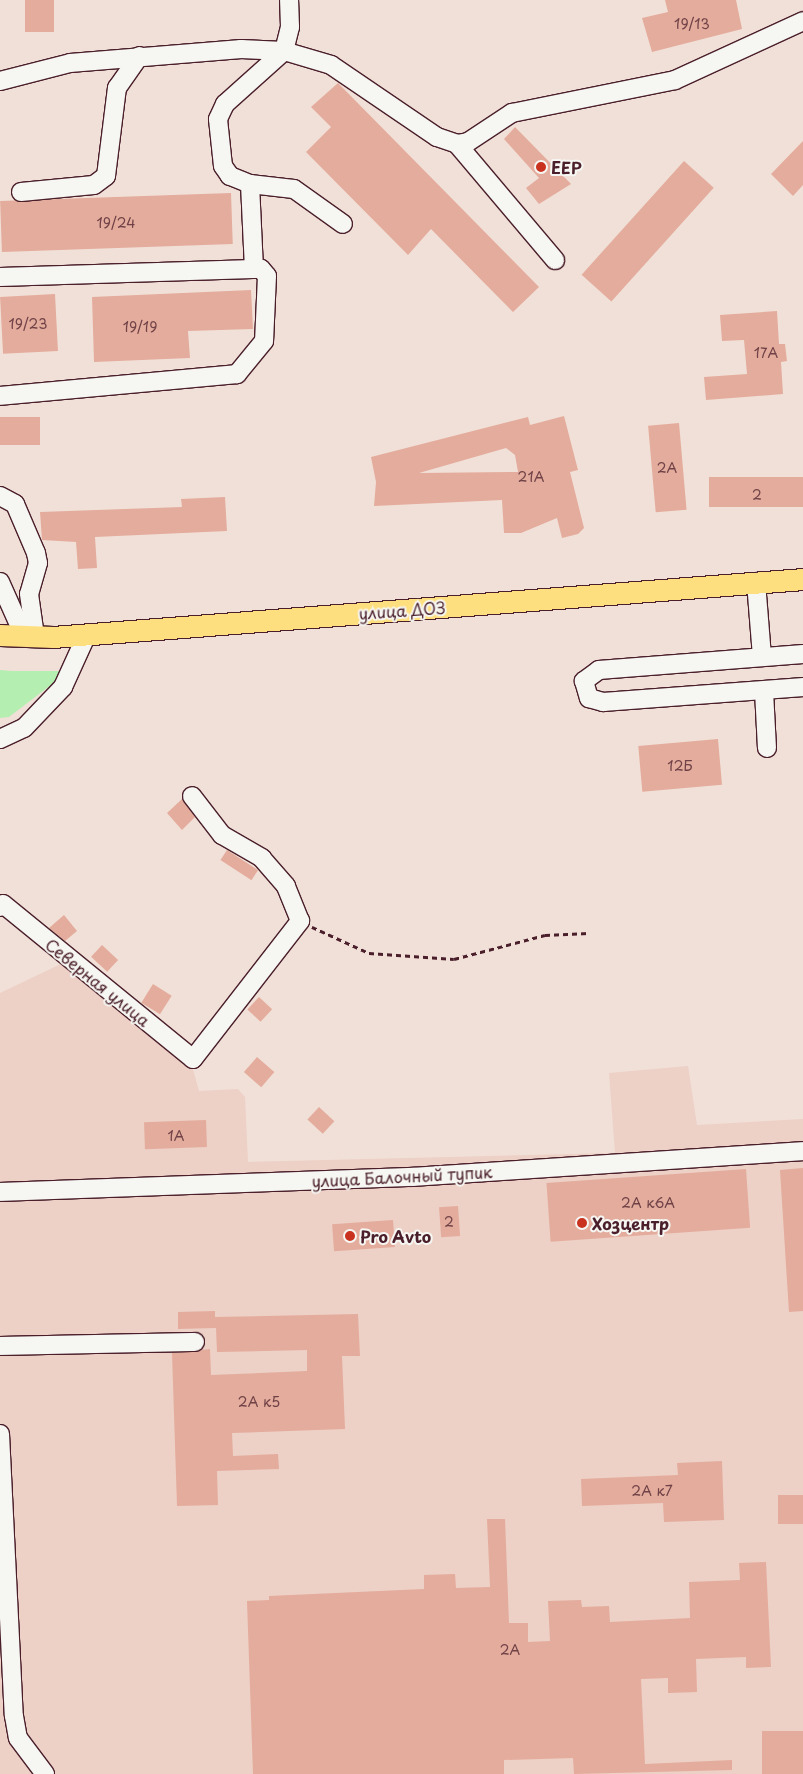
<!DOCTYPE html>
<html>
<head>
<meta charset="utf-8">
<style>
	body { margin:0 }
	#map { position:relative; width:803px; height:1774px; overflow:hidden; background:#f1e0d8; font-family:"Playpen Sans",sans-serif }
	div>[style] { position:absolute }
	.built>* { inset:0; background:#edd0c6 }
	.green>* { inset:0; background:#b5eeb1 }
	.building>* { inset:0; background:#e4ac9c; transform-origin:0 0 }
	.path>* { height:2.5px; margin-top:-1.25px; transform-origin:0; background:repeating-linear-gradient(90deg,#4a1f2b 0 5px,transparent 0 9px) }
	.roads { filter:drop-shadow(1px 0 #4a1f2b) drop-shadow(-1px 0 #4a1f2b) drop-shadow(0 1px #4a1f2b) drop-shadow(0 -1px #4a1f2b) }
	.minor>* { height:18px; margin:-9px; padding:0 9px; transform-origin:9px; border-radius:9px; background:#f6f6f2 }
	.major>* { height:21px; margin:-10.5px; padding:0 10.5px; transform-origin:10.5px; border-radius:10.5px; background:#fedf80 }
	.dots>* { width:14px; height:14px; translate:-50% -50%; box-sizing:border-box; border:2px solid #f6f6f2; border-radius:50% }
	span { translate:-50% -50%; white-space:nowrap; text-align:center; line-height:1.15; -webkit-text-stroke:4px #f6f6f2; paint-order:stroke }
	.number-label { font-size:14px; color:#704247 }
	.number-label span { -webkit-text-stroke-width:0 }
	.poi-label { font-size:16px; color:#4a1f2b; font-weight:700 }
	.left { translate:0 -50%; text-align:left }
	.street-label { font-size:16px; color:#4a1f2b }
</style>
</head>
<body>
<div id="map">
	<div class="built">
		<i style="clip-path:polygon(63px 963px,191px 1062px,199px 1091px,238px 1089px,245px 1097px,248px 1162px,615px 1153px,609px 1073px,688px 1066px,697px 1125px,803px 1119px,803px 1774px,0 1774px,0 993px)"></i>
	</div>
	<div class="green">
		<i style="clip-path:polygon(0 670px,12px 671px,61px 671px,60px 678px,9px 717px,0 718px)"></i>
	</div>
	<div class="building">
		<i style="left:25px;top:0;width:29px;height:32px"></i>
		<i style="clip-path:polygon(665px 0,736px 0,742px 29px,652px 52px,642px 18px,668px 12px)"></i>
		<i style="clip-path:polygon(338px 83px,539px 287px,513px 312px,431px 229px,408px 255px,306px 152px,331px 127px,311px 107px)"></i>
		<i style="clip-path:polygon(515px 127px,571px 184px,539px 204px,526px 188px,539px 178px,504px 139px)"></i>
		<i style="clip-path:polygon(803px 141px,803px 185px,793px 196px,771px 174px)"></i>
		<i style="left:684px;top:161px;width:40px;height:153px;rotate:42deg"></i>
		<i style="left:231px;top:193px;width:51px;height:231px;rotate:88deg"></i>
		<i style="clip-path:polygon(251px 290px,253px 329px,188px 331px,190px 358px,94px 362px,92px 297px)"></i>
		<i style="left:55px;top:294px;width:57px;height:55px;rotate:87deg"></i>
		<i style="clip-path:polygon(777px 311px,779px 344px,785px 344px,787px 361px,781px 362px,783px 394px,706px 400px,704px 377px,747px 374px,744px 340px,722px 341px,720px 315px)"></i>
		<i style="clip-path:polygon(evenodd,564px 416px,578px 470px,570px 472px,584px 528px,578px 534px,562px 538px,557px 518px,521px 533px,504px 533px,502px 500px,374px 506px,376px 482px,371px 457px,528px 417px,530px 425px,564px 416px,506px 448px,515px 455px,518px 472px,419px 473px,506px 448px)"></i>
		<i style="left:0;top:417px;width:40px;height:28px"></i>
		<i style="left:679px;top:423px;width:87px;height:31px;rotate:85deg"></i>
		<i style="left:803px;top:477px;width:30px;height:94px;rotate:90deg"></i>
		<i style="clip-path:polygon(225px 497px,227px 531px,95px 537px,97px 568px,78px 569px,76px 542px,42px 540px,40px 512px,182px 507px,181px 499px)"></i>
		<i style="left:718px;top:739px;width:46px;height:80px;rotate:85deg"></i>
		<i style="clip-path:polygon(182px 799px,195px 817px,182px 830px,167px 813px)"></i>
		<i style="left:227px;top:850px;width:37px;height:12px;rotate:33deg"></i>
		<i style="clip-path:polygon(64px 915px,77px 931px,65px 941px,49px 928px)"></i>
		<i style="left:102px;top:945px;width:22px;height:16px;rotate:43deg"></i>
		<i style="left:153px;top:984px;width:22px;height:22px;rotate:32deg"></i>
		<i style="left:259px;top:997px;width:18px;height:17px;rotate:43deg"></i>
		<i style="left:257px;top:1057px;width:23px;height:20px;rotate:41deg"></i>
		<i style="left:319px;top:1107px;width:21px;height:17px;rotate:43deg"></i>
		<i style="left:206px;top:1120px;width:27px;height:62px;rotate:88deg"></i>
		<i style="clip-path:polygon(803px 1168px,803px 1311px,789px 1312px,780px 1170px)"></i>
		<i style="left:746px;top:1169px;width:59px;height:200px;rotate:86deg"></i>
		<i style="left:458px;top:1206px;width:30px;height:19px;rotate:86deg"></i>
		<i style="left:393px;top:1220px;width:27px;height:61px;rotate:86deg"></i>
		<i style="clip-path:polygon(215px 1311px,215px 1317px,358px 1314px,360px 1356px,342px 1356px,345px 1429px,232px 1433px,233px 1456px,278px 1454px,279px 1469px,217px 1471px,218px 1505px,177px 1506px,172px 1353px,210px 1349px,211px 1375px,307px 1371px,307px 1350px,217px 1352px,216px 1328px,178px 1329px,178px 1312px)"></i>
		<i style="clip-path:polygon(722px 1461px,724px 1520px,664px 1522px,663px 1503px,582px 1506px,581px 1479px,678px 1475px,677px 1463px)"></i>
		<i style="left:803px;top:1495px;width:29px;height:25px;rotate:90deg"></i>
		<i style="clip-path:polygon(487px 1519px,505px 1519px,509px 1623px,528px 1623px,528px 1642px,550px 1641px,548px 1601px,581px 1600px,582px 1607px,609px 1606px,610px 1622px,690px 1618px,689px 1582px,740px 1580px,739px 1563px,766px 1562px,771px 1667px,746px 1668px,746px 1657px,696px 1659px,697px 1692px,668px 1693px,668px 1678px,641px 1679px,645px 1764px,732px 1760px,732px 1770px,574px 1774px,573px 1758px,504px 1760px,504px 1774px,253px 1774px,247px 1601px,269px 1600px,269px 1596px,424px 1589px,424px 1575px,455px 1574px,456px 1588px,490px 1587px)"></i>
		<i style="left:762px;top:1731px;width:41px;height:43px"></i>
	</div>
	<div class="path">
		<i style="left:312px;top:927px;width:63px;rotate:24.5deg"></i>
		<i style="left:369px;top:953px;width:85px;rotate:4deg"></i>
		<i style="left:454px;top:959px;width:94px;rotate:-14.8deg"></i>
		<i style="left:545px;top:935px;width:44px;rotate:-2.6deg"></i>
	</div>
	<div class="roads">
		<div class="minor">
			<i style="left:0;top:81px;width:72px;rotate:-14.4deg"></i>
			<i style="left:70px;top:63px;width:172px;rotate:-4.7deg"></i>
			<i style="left:241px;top:49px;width:43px;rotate:2.7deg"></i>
			<i style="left:284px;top:51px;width:25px;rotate:-76deg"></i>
			<i style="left:290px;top:27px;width:27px;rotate:-92deg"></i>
			<i style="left:457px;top:144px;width:152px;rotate:49.8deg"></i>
			<i style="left:250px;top:184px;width:44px;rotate:6.5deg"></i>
			<i style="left:294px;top:189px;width:60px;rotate:35.5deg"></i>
			<i style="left:21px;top:192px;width:73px;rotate:-5.5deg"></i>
			<i style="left:94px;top:185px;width:15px;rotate:-37deg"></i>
			<i style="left:106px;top:176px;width:89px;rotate:-82.9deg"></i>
			<i style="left:117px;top:88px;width:39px;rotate:-55deg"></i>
			<i style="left:254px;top:269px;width:85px;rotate:-92.7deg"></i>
			<i style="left:250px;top:184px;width:22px;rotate:-158deg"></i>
			<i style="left:230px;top:176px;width:12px;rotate:-125deg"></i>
			<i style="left:223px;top:166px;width:47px;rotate:-96.1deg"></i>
			<i style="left:218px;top:119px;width:17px;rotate:-65deg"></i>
			<i style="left:225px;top:104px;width:79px;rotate:-41.9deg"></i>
			<i style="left:284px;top:51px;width:49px;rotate:16.6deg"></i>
			<i style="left:331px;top:65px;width:128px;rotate:34.2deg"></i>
			<i style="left:437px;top:137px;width:21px;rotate:19deg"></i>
			<i style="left:457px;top:144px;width:11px;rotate:-10deg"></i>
			<i style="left:468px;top:142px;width:53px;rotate:-33.4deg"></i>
			<i style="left:512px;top:113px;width:166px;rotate:-11.4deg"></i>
			<i style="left:675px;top:80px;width:141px;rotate:-24.7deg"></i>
			<i style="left:0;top:277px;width:261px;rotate:-1.8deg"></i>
			<i style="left:261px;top:269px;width:9px;rotate:49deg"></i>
			<i style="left:267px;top:276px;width:65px;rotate:92.6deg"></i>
			<i style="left:264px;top:341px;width:43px;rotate:129.3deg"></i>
			<i style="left:237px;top:374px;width:238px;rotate:174.7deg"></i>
			<i style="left:0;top:496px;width:17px;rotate:28deg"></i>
			<i style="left:15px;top:504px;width:53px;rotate:66.8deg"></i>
			<i style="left:36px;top:553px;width:10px;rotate:79deg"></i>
			<i style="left:38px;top:563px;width:32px;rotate:106deg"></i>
			<i style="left:29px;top:594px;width:42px;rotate:81.9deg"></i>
			<i style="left:0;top:582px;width:59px;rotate:66deg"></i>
			<i style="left:756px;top:582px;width:74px;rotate:85.4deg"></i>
			<i style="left:803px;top:654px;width:205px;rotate:175.5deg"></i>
			<i style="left:599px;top:670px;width:19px;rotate:144deg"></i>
			<i style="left:584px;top:681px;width:18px;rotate:74deg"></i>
			<i style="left:589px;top:698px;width:15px;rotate:16deg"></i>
			<i style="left:603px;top:702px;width:201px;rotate:-4.3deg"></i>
			<i style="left:764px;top:691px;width:57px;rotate:87deg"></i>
			<i style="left:0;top:739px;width:26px;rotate:-25deg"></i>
			<i style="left:24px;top:728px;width:57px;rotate:-46.4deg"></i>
			<i style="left:63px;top:687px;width:58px;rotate:-65.6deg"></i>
			<i style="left:0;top:907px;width:4px;rotate:-45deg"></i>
			<i style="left:3px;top:904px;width:245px;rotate:39.2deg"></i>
			<i style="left:193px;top:1059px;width:175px;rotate:-52.2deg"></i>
			<i style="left:300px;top:921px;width:38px;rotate:-112deg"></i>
			<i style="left:286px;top:886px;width:37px;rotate:-131deg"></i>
			<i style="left:262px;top:858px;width:46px;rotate:-150.1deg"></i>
			<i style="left:222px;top:835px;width:49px;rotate:-127.6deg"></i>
			<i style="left:0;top:1192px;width:413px;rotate:-2.1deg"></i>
			<i style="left:413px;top:1177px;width:391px;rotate:-3.8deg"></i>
			<i style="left:0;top:1346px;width:195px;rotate:-1.2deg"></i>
			<i style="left:0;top:1434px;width:282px;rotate:87.2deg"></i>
			<i style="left:14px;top:1716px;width:22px;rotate:80deg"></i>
			<i style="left:18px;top:1738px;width:45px;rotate:53.1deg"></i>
		</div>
		<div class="major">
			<i style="left:0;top:635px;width:53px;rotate:2.2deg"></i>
			<i style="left:53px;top:637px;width:752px;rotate:-4.42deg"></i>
		</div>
	</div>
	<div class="dots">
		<i style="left:541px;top:167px;background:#c8321e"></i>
		<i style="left:582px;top:1223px;background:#c8321e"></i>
		<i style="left:350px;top:1236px;background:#c8321e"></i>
	</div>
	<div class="number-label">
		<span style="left:692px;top:24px">19/13</span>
		<span style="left:116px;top:223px">19/24</span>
		<span style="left:28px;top:324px">19/23</span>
		<span style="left:140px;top:327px">19/19</span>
		<span style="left:766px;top:353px">17А</span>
		<span style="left:667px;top:468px">2А</span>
		<span style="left:531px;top:477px">21А</span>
		<span style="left:757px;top:495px">2</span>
		<span style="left:680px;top:766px">12Б</span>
		<span style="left:176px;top:1136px">1А</span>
		<span style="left:648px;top:1203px">2А к6А</span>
		<span style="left:449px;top:1222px">2</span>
		<span style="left:259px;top:1402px">2А к5</span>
		<span style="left:652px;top:1491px">2А к7</span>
		<span style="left:510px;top:1650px">2А</span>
	</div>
	<div class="poi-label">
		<span class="left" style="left:551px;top:167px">EEP</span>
		<span class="left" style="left:592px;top:1223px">Хозцентр</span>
		<span class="left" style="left:360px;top:1236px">Pro Аvto</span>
	</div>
	<div class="street-label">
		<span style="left:402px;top:610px;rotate:-4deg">улица ДОЗ</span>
		<span style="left:98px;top:982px;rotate:39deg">Северная улица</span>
		<span style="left:402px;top:1176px;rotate:-3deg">улица Балочный тупик</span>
	</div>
</div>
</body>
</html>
